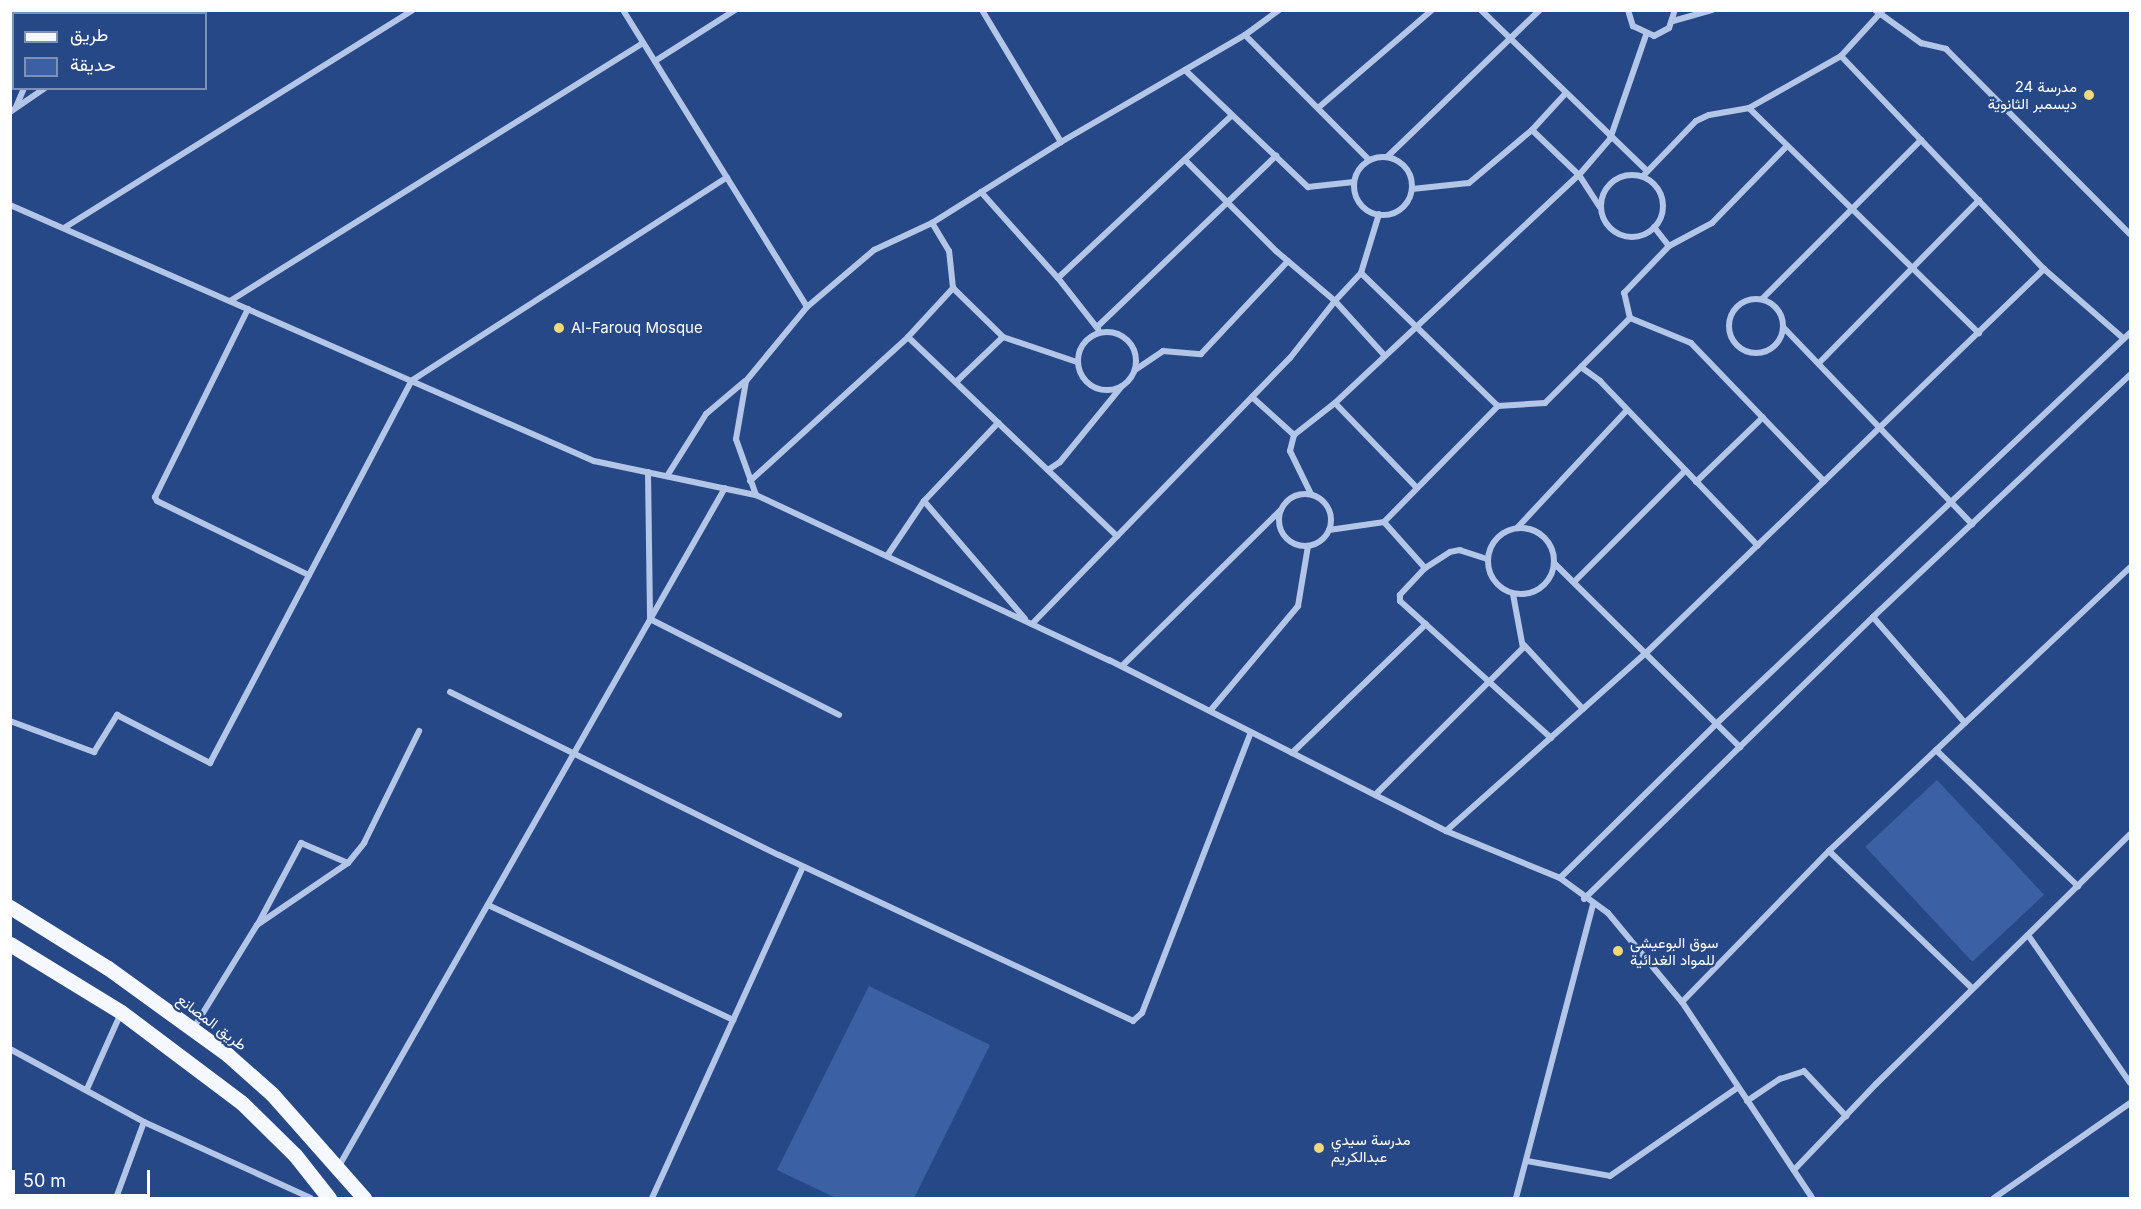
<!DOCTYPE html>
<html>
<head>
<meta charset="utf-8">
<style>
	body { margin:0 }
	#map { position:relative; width:2141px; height:1209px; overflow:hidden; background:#274887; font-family:Inter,Vazirmatn,sans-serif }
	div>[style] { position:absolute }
	.green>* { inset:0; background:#3b61a4; transform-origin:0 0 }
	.minor>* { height:6px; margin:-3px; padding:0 3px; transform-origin:3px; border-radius:3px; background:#b3c6e8 }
	.minor>.ring { margin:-3px; padding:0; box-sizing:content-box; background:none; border:6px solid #b3c6e8; border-radius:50% }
	.primary>* { height:15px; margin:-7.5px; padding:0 7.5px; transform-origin:7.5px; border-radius:7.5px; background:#f5f8fe }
	.dots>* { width:16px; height:16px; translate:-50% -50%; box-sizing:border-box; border:3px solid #274887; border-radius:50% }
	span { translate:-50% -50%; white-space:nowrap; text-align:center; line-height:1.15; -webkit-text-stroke:4.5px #274887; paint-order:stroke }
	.poi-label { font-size:15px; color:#fff }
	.right { translate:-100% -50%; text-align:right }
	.left { translate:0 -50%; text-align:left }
	.street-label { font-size:15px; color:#fff }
	.frame { position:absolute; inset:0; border:12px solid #fff; pointer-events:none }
	.legend { position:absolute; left:12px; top:12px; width:195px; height:78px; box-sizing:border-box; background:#274887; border:2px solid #7d91b7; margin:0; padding:8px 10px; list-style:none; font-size:18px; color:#fff }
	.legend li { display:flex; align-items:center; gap:12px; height:30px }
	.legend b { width:30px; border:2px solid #7d91b7 }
	.scale { position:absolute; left:12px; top:1170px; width:138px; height:27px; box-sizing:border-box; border:3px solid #fff; border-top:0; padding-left:8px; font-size:18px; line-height:21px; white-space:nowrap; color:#fff; -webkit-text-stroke:4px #274887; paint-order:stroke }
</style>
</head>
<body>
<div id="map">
	<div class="green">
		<i style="left:1937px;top:780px;width:157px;height:98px;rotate:47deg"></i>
		<i style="clip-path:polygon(869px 986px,990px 1045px,914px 1198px,836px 1198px,777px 1170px)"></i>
	</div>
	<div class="minor">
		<i style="left:623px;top:10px;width:349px;rotate:58.2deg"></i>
		<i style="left:982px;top:10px;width:154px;rotate:59.1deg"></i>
		<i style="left:1481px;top:10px;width:231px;rotate:44.1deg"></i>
		<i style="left:1628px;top:10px;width:17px;rotate:73deg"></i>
		<i style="left:1633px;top:26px;width:23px;rotate:25deg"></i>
		<i style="left:1654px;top:36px;width:17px;rotate:-28deg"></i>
		<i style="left:1669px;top:28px;width:19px;rotate:-72deg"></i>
		<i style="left:1875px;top:10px;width:57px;rotate:35.7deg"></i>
		<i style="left:1921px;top:43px;width:26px;rotate:13deg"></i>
		<i style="left:1946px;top:49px;width:261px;rotate:45.2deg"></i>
		<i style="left:57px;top:14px;width:4px;rotate:-76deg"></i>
		<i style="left:168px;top:14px;width:6px;rotate:-39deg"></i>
		<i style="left:1673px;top:21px;width:41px;rotate:-15.8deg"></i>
		<i style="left:1245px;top:35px;width:176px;rotate:45.2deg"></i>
		<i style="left:1841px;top:56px;width:294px;rotate:46.4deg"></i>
		<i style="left:655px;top:61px;width:95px;rotate:-32.5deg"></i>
		<i style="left:1185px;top:70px;width:170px;rotate:43.6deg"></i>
		<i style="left:1308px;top:187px;width:46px;rotate:-6.2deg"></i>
		<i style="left:10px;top:77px;width:4px;rotate:14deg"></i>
		<i style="left:1565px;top:94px;width:49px;rotate:132.5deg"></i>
		<i style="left:1532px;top:130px;width:65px;rotate:43.8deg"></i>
		<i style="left:1579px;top:175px;width:38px;rotate:57deg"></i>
		<i style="left:16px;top:107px;width:21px;rotate:-67deg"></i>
		<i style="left:1318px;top:108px;width:150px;rotate:-40.7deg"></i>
		<i style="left:1749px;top:108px;width:322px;rotate:44.4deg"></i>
		<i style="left:10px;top:112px;width:42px;rotate:-34.4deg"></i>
		<i style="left:1387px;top:157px;width:212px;rotate:-43.9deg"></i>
		<i class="ring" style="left:1354px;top:157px;width:52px;height:52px"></i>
		<i class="ring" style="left:1601px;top:175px;width:56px;height:56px"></i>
		<i style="left:1643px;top:176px;width:76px;rotate:-46.1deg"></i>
		<i style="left:1696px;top:121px;width:14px;rotate:-25deg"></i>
		<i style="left:1709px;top:115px;width:41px;rotate:-9.9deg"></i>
		<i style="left:1749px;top:108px;width:106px;rotate:-29.5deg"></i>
		<i style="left:1841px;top:56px;width:62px;rotate:-47.6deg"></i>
		<i style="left:1412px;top:189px;width:57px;rotate:-6deg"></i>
		<i style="left:1469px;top:183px;width:82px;rotate:-40.1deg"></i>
		<i style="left:981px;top:192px;width:115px;rotate:48.2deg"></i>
		<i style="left:1058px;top:278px;width:238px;rotate:-43.1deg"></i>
		<i style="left:10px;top:205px;width:638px;rotate:23.67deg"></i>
		<i style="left:594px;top:461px;width:166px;rotate:11.9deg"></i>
		<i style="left:756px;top:495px;width:390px;rotate:25.1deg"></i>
		<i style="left:1109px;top:660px;width:378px;rotate:26.9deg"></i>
		<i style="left:1446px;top:831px;width:123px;rotate:22.4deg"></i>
		<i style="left:1560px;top:878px;width:59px;rotate:36.1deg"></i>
		<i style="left:1608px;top:913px;width:116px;rotate:50.3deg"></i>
		<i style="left:1682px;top:1002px;width:235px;rotate:56.4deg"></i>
		<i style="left:1379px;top:214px;width:62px;rotate:107deg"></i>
		<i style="left:1361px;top:273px;width:38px;rotate:133deg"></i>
		<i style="left:1335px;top:301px;width:74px;rotate:47.7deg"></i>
		<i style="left:1654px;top:227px;width:24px;rotate:52deg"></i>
		<i style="left:64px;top:228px;width:411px;rotate:-32deg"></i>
		<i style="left:1361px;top:273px;width:191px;rotate:44.2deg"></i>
		<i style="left:1058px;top:278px;width:65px;rotate:51.9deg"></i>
		<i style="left:953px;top:288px;width:70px;rotate:44.4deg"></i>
		<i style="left:1003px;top:337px;width:78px;rotate:18.7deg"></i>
		<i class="ring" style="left:1729px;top:299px;width:48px;height:48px"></i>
		<i style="left:1762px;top:299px;width:225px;rotate:-45deg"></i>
		<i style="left:230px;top:301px;width:487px;rotate:-32deg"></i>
		<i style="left:248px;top:309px;width:210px;rotate:116.3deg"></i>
		<i style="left:155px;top:497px;width:4px;rotate:63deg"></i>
		<i style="left:157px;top:501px;width:169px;rotate:26deg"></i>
		<i style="left:1630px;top:318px;width:66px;rotate:22.3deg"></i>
		<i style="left:1691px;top:343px;width:192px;rotate:46.1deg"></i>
		<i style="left:1630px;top:318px;width:26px;rotate:-103deg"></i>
		<i style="left:1624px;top:293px;width:65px;rotate:-46.2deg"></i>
		<i style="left:1669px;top:246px;width:49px;rotate:-28.1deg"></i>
		<i style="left:1712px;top:223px;width:107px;rotate:-45.8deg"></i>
		<i style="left:1097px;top:327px;width:248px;rotate:-43.7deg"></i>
		<i style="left:1784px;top:328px;width:272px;rotate:46.2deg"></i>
		<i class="ring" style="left:1078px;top:332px;width:52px;height:52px"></i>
		<i style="left:908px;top:337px;width:289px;rotate:43.6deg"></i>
		<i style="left:1820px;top:362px;width:227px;rotate:-45.5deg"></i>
		<i style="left:1581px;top:367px;width:24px;rotate:36deg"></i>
		<i style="left:1600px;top:381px;width:228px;rotate:46.2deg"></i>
		<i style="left:1135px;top:370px;width:34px;rotate:-34deg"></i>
		<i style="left:1163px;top:351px;width:38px;rotate:5deg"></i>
		<i style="left:1201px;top:354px;width:127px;rotate:-46.9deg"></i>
		<i style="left:956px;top:382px;width:65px;rotate:-43.8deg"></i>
		<i style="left:1252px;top:397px;width:57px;rotate:42.1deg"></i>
		<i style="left:1335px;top:403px;width:118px;rotate:46deg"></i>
		<i style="left:1048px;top:470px;width:14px;rotate:-34deg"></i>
		<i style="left:1060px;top:462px;width:98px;rotate:-50.8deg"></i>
		<i style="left:648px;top:472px;width:147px;rotate:89.2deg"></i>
		<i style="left:650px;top:619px;width:212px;rotate:26.9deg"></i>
		<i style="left:667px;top:476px;width:73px;rotate:-57.8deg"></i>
		<i style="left:706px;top:414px;width:51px;rotate:-40.2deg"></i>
		<i style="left:750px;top:481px;width:214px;rotate:-42.3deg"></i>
		<i style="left:908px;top:337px;width:67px;rotate:-47.4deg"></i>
		<i style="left:953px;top:288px;width:37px;rotate:-96deg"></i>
		<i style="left:949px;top:251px;width:33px;rotate:-121deg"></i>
		<i style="left:1696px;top:482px;width:93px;rotate:-44.1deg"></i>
		<i style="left:1311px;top:494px;width:48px;rotate:-116deg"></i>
		<i style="left:1290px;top:451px;width:16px;rotate:-76deg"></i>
		<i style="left:1294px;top:435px;width:52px;rotate:-38deg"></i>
		<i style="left:1335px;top:403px;width:334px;rotate:-43.1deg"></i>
		<i style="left:1579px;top:175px;width:48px;rotate:-49.3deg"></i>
		<i style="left:1610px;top:139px;width:110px;rotate:-70.9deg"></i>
		<i class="ring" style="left:1279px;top:494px;width:46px;height:46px"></i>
		<i style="left:756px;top:495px;width:59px;rotate:-109.7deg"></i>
		<i style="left:736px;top:439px;width:59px;rotate:-80.2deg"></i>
		<i style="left:746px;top:381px;width:96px;rotate:-50.5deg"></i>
		<i style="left:807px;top:307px;width:88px;rotate:-40.4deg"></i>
		<i style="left:874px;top:250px;width:64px;rotate:-25deg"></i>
		<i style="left:932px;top:223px;width:152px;rotate:-32.1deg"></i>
		<i style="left:1061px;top:142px;width:213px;rotate:-30.2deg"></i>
		<i style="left:1245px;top:35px;width:42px;rotate:-36.3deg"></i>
		<i style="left:924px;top:501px;width:155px;rotate:49.4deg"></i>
		<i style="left:1384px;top:522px;width:62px;rotate:48.3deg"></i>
		<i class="ring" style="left:1488px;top:528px;width:60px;height:60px"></i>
		<i style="left:1517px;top:528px;width:160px;rotate:-47deg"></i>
		<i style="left:1329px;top:530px;width:56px;rotate:-8.3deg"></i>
		<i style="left:1384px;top:522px;width:163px;rotate:-45.5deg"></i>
		<i style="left:1498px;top:406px;width:47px;rotate:-3.7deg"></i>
		<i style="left:1545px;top:403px;width:120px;rotate:-45deg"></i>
		<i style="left:887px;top:556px;width:66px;rotate:-56.1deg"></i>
		<i style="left:924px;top:501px;width:108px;rotate:-46.5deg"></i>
		<i style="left:1487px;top:559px;width:28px;rotate:-162deg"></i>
		<i style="left:1460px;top:550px;width:10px;rotate:169deg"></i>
		<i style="left:1450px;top:552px;width:30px;rotate:147deg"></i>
		<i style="left:1425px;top:568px;width:37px;rotate:133deg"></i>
		<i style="left:1400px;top:595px;width:6px;rotate:90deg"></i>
		<i style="left:1400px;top:601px;width:204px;rotate:42.2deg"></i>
		<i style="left:1554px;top:563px;width:262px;rotate:44.7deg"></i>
		<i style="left:1574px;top:582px;width:157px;rotate:-45deg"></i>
		<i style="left:1873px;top:617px;width:140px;rotate:49deg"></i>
		<i style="left:1032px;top:624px;width:371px;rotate:-45.9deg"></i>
		<i style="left:1290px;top:358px;width:73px;rotate:-51.7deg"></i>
		<i style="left:1335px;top:301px;width:77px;rotate:-139.7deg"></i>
		<i style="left:1276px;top:251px;width:127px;rotate:-135deg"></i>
		<i style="left:1524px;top:645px;width:87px;rotate:47.3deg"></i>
		<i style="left:1122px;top:666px;width:223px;rotate:-44.5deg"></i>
		<i style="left:450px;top:692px;width:367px;rotate:26.4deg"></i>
		<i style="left:779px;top:855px;width:391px;rotate:25.1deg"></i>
		<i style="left:1133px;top:1021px;width:12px;rotate:-42deg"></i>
		<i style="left:1142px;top:1013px;width:301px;rotate:-68.8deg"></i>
		<i style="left:1210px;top:711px;width:137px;rotate:-50deg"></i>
		<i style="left:1298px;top:606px;width:61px;rotate:-80.5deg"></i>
		<i style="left:10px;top:721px;width:90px;rotate:20.3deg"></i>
		<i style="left:94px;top:752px;width:44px;rotate:-58.1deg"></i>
		<i style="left:117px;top:715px;width:105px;rotate:27.3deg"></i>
		<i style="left:210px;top:763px;width:432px;rotate:-62.2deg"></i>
		<i style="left:411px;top:381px;width:376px;rotate:-32.8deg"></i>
		<i style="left:1936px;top:750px;width:197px;rotate:43.8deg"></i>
		<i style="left:1292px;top:753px;width:186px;rotate:-43.9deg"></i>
		<i style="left:1375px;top:795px;width:209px;rotate:-44.8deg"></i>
		<i style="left:1523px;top:648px;width:55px;rotate:-100.5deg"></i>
		<i style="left:1446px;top:831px;width:269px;rotate:-41.7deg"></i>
		<i style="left:1647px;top:652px;width:552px;rotate:-43.97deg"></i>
		<i style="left:2044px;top:269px;width:106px;rotate:41.2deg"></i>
		<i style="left:1829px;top:851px;width:199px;rotate:43.8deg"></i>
		<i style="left:1560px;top:878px;width:221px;rotate:-44.6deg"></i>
		<i style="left:1717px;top:723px;width:568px;rotate:-43.36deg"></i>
		<i style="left:1584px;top:899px;width:404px;rotate:-44.3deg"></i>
		<i style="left:1873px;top:617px;width:353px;rotate:-43.3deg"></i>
		<i style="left:488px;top:905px;width:271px;rotate:25.1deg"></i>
		<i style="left:258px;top:924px;width:92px;rotate:-62deg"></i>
		<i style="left:301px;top:843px;width:51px;rotate:23.1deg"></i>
		<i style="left:2028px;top:935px;width:180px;rotate:55.4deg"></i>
		<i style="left:1682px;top:1002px;width:211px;rotate:-45.8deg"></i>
		<i style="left:1829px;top:851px;width:414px;rotate:-43.3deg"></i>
		<i style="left:193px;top:1029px;width:122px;rotate:-58.4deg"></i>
		<i style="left:257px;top:925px;width:110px;rotate:-34.3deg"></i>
		<i style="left:348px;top:863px;width:26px;rotate:-51deg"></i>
		<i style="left:364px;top:843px;width:125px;rotate:-63.8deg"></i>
		<i style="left:10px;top:1049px;width:153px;rotate:28.6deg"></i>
		<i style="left:144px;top:1122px;width:183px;rotate:24.5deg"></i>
		<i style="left:87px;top:1089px;width:83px;rotate:-65.9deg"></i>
		<i style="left:1747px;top:1101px;width:40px;rotate:-34deg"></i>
		<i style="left:1780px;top:1079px;width:25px;rotate:-18deg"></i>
		<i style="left:1804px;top:1071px;width:62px;rotate:47deg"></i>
		<i style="left:1527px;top:1161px;width:84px;rotate:10.2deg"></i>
		<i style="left:1610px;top:1176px;width:155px;rotate:-34.7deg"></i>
		<i style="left:339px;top:1166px;width:780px;rotate:-60.35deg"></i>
		<i style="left:1794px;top:1170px;width:119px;rotate:-46.4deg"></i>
		<i style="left:1876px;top:1084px;width:356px;rotate:-44.5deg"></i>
		<i style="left:116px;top:1198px;width:81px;rotate:-69.8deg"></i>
		<i style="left:652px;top:1198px;width:364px;rotate:-65.5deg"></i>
		<i style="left:1516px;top:1198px;width:304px;rotate:-75.3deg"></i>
		<i style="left:1994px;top:1198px;width:166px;rotate:-34.9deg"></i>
	</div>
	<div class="primary">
		<i style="left:10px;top:907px;width:115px;rotate:31.9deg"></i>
		<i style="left:108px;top:968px;width:148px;rotate:35.9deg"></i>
		<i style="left:228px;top:1055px;width:59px;rotate:41.6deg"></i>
		<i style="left:272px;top:1094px;width:139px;rotate:48.5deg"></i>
		<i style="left:10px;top:944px;width:130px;rotate:31.5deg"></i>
		<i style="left:121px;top:1012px;width:151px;rotate:36.9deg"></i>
		<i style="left:242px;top:1103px;width:74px;rotate:44.5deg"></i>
		<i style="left:295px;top:1155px;width:55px;rotate:51.7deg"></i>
	</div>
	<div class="dots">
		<i style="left:2089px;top:95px;background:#f1d978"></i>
		<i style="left:559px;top:328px;background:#f1d978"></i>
		<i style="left:1618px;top:951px;background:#f1d978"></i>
		<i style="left:1319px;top:1148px;background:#f1d978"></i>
	</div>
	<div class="poi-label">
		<span class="right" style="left:2077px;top:95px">مدرسة 24<br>ديسمبر الثانوية</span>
		<span class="left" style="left:571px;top:328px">Al-Farouq Mosque</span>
		<span class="left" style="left:1630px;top:951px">سوق البوعيشي<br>للمواد الغدائية</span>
		<span class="left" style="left:1331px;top:1148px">مدرسة سيدي<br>عبدالكريم</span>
	</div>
	<div class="street-label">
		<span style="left:212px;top:1022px;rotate:37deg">طريق المصانع</span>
	</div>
	<div class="frame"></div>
	<ul class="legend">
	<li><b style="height:8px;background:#f5f8fe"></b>طريق</li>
	<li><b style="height:16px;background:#3b61a4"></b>حديقة</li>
	</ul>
	<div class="scale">50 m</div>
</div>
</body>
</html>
